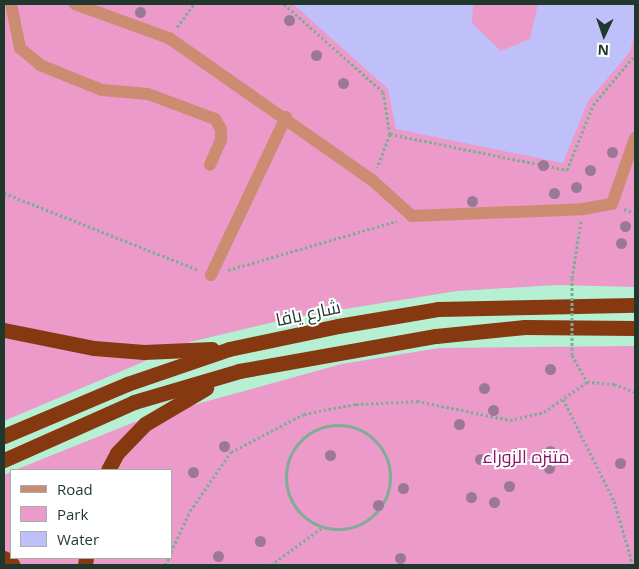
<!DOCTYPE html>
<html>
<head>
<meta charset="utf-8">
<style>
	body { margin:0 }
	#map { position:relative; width:639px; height:569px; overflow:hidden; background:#b5f0d3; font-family:"Open Sans",Cairo,sans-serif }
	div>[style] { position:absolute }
	.green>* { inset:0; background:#eb9aca }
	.water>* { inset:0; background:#bfc0fa }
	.path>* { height:3px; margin-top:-1.5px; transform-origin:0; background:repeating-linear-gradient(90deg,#7ead96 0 2.5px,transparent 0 5px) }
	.path>.ring { margin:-1.5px; padding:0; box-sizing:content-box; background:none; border:3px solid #7ead96; border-radius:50% }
	.minor>* { height:12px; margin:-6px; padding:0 6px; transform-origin:6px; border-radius:6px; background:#cc8c71 }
	.highway>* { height:15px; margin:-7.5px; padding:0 7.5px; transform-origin:7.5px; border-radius:7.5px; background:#863811 }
	.path-bridge>* { height:3px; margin-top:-1.5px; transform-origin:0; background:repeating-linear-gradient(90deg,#7ead96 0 2.5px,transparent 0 5px) }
	.trees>* { width:11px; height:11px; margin:-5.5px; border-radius:50%; background:#9c7897 }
	span { translate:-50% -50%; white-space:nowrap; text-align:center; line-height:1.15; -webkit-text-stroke:4px #fff; paint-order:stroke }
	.street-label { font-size:18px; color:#1f372c }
	.park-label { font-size:18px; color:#881666 }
	.frame { position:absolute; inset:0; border:5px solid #1f372c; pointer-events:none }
	.legend { position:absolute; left:10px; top:469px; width:162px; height:90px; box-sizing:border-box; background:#fff; border:1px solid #a5afab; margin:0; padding:6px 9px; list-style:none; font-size:15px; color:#1f372c }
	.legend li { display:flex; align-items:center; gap:10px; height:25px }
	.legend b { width:25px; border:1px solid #a5afab }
	.north { position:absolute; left:579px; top:10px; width:50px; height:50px; -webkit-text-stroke:4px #fff; paint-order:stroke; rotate:183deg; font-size:14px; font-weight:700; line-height:20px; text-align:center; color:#1f372c }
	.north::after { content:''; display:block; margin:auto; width:18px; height:22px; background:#1f372c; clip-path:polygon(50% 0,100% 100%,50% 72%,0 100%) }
</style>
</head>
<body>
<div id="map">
	<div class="green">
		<i style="clip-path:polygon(4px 4px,635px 4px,635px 287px,557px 285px,457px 291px,295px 317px,190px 342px,4px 421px)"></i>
		<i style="clip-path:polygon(635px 346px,635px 565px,4px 565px,4px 475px,11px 472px,11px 558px,171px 558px,171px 470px,15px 470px,142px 419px,342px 364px,439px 348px)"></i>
	</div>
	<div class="water">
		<i style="clip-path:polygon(293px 4px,473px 4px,472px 23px,501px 51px,530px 39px,538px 4px,635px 4px,635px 32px,630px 52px,588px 101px,563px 163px,396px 129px,388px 89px)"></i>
	</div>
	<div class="path">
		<i style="left:284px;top:4px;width:132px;rotate:41.6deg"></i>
		<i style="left:383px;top:92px;width:43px;rotate:80.5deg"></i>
		<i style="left:390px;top:134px;width:36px;rotate:111deg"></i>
		<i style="left:177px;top:27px;width:29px;rotate:-54deg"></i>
		<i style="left:390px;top:134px;width:181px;rotate:11.5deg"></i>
		<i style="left:567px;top:170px;width:70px;rotate:-68.2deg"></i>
		<i style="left:593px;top:105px;width:65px;rotate:-50deg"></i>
		<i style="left:4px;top:193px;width:209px;rotate:21.6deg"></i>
		<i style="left:624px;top:209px;width:12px;rotate:20deg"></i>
		<i style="left:228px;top:270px;width:176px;rotate:-16.2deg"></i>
		<i style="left:572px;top:278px;width:58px;rotate:-81deg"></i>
		<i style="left:572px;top:355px;width:31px;rotate:61deg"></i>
		<i style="left:563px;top:399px;width:114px;rotate:63.4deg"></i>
		<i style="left:614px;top:501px;width:67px;rotate:73.5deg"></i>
		<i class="ring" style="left:286px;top:425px;width:101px;height:101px"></i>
		<i style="left:171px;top:552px;width:45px;rotate:-65.1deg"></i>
		<i style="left:190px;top:511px;width:72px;rotate:-55.2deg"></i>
		<i style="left:231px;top:452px;width:82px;rotate:-27.5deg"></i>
		<i style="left:304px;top:414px;width:53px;rotate:-10.9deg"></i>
		<i style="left:356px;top:404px;width:61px;rotate:-2.8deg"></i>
		<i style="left:417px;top:401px;width:95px;rotate:11.5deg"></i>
		<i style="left:510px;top:420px;width:35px;rotate:-13deg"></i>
		<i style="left:544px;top:412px;width:52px;rotate:-34.9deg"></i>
		<i style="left:587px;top:382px;width:27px;rotate:4deg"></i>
		<i style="left:614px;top:384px;width:22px;rotate:21deg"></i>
		<i style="left:165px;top:565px;width:8px;rotate:-60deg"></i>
		<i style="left:271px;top:565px;width:64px;rotate:-36.2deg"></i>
	</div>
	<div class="minor">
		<i style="left:11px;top:4px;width:45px;rotate:78.4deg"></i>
		<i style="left:20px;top:48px;width:26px;rotate:40deg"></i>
		<i style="left:40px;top:65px;width:67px;rotate:22deg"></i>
		<i style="left:102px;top:90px;width:46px;rotate:5deg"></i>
		<i style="left:148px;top:94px;width:72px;rotate:20.5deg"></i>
		<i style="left:215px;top:119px;width:12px;rotate:59deg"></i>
		<i style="left:221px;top:129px;width:11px;rotate:90deg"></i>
		<i style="left:221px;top:140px;width:27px;rotate:114deg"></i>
		<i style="left:75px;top:4px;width:100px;rotate:19.9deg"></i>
		<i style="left:169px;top:38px;width:248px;rotate:35deg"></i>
		<i style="left:372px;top:180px;width:54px;rotate:42deg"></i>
		<i style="left:412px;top:216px;width:171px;rotate:-2.3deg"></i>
		<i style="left:583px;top:209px;width:29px;rotate:-10deg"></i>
		<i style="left:612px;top:204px;width:70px;rotate:-70.8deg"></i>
		<i style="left:211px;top:275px;width:175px;rotate:-64.6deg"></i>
	</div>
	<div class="highway">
		<i style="left:4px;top:330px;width:92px;rotate:11.3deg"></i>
		<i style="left:94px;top:348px;width:50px;rotate:4.6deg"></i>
		<i style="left:144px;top:352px;width:68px;rotate:-2.5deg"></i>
		<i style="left:4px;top:436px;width:134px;rotate:-22.9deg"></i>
		<i style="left:127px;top:384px;width:108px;rotate:-18.9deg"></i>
		<i style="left:229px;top:349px;width:111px;rotate:-11.9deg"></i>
		<i style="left:338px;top:326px;width:101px;rotate:-9.6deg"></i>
		<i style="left:438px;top:309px;width:197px;rotate:-1.2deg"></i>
		<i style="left:4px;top:460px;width:142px;rotate:-24deg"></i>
		<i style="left:134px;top:402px;width:109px;rotate:-16.4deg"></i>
		<i style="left:239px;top:371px;width:200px;rotate:-10.1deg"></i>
		<i style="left:436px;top:336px;width:89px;rotate:-5.8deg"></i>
		<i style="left:525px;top:327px;width:110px;rotate:0.5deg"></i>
		<i style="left:108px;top:470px;width:19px;rotate:-62deg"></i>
		<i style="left:117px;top:453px;width:40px;rotate:-46deg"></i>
		<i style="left:145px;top:424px;width:71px;rotate:-30.5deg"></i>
		<i style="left:4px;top:558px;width:11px;rotate:38deg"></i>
		<i style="left:85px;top:565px;width:7px;rotate:-82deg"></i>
	</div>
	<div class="path-bridge">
		<i style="left:572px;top:278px;width:77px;rotate:90deg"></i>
	</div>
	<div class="trees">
		<i style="left:140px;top:12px"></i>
		<i style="left:289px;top:20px"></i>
		<i style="left:316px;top:55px"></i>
		<i style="left:343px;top:83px"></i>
		<i style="left:612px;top:152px"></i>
		<i style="left:543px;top:165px"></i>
		<i style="left:590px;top:170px"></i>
		<i style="left:576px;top:187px"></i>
		<i style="left:554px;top:193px"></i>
		<i style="left:472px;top:201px"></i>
		<i style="left:625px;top:226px"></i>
		<i style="left:621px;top:243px"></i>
		<i style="left:550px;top:369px"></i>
		<i style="left:484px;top:388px"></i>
		<i style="left:493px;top:410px"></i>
		<i style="left:459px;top:424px"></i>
		<i style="left:224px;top:446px"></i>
		<i style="left:550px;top:451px"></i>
		<i style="left:517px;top:453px"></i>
		<i style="left:330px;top:455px"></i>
		<i style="left:480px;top:459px"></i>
		<i style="left:620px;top:463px"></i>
		<i style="left:549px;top:468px"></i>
		<i style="left:193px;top:472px"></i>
		<i style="left:509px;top:486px"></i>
		<i style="left:403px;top:488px"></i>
		<i style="left:471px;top:497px"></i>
		<i style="left:494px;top:502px"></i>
		<i style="left:378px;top:505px"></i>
		<i style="left:260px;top:541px"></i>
		<i style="left:218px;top:556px"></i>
		<i style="left:400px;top:558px"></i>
	</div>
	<div class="street-label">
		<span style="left:308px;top:313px;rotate:-12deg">شارع يافا</span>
	</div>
	<div class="park-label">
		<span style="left:526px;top:456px">متنزه الزوراء</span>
	</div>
	<div class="frame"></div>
	<ul class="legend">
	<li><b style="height:6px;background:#cc8c71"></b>Road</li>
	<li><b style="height:14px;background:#eb9aca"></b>Park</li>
	<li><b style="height:14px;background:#bfc0fa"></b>Water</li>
	</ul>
	<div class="north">N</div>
</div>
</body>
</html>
